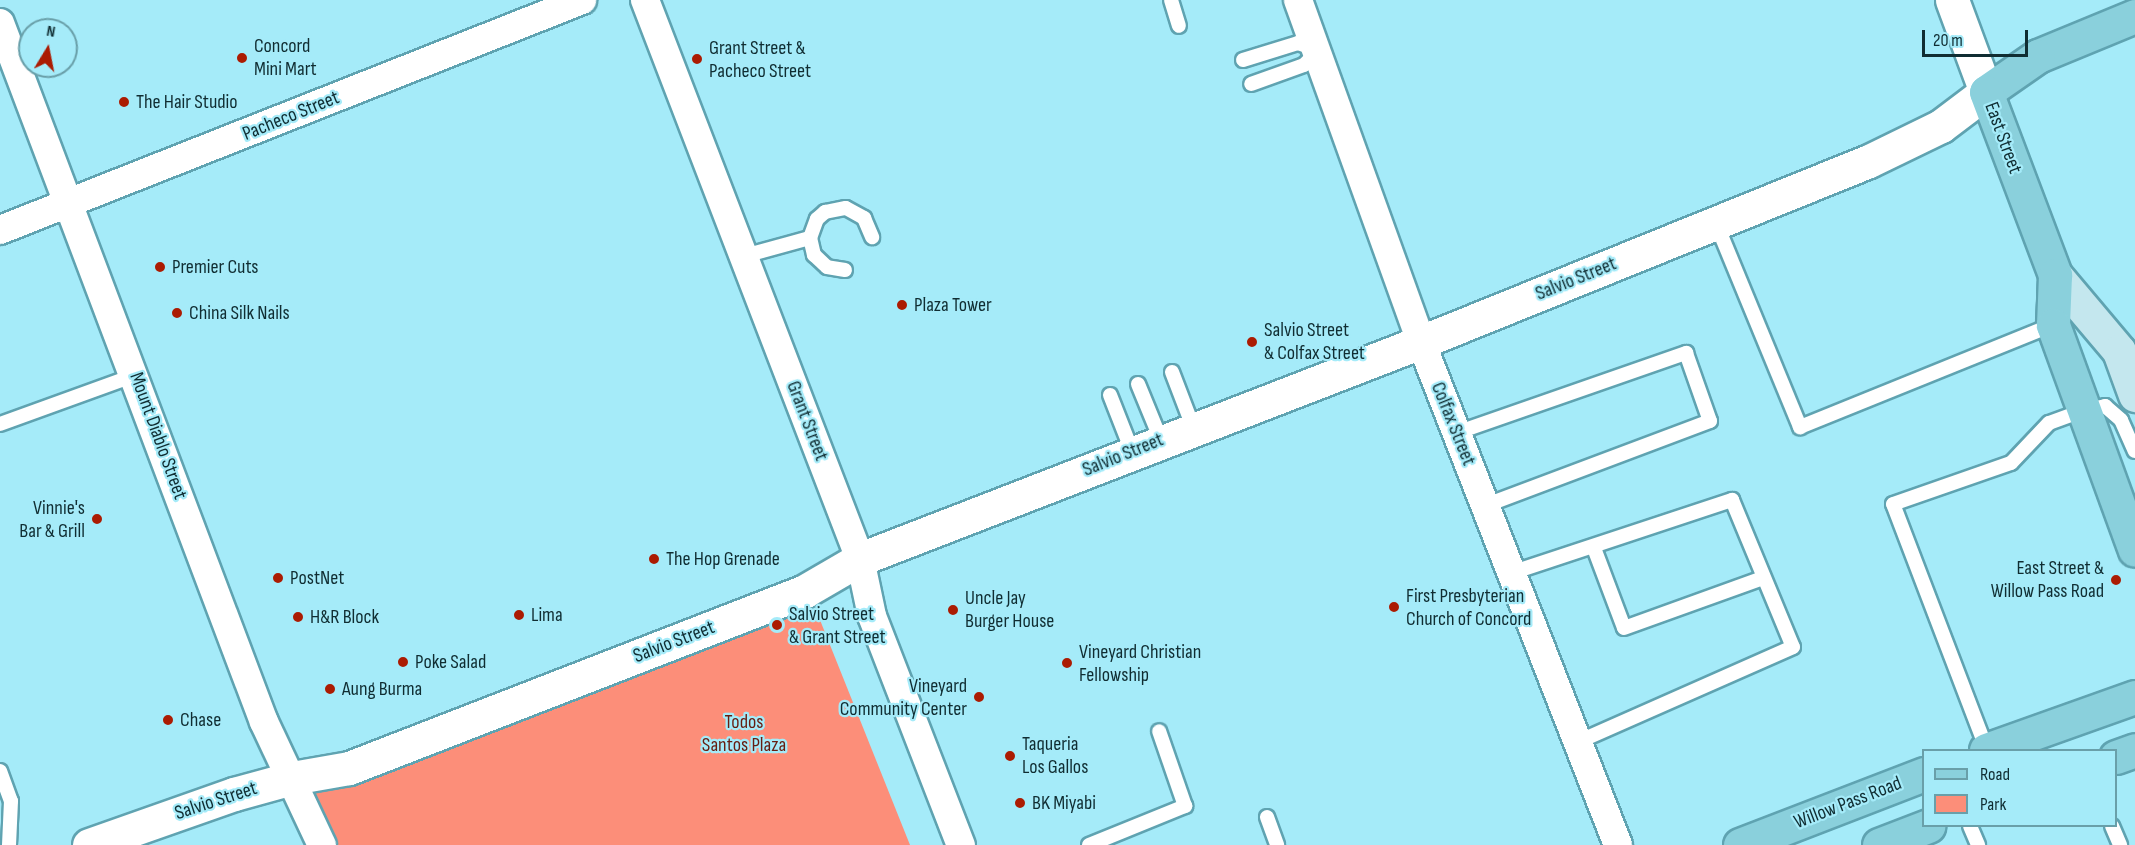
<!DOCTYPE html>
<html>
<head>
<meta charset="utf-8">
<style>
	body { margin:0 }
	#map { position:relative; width:2135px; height:845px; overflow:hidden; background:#a5ebf9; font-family:"Sofia Sans Condensed",sans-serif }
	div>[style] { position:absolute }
	.green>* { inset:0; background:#fc8e79 }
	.roads { filter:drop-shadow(2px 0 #5fa3b1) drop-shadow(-2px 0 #5fa3b1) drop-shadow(0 2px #5fa3b1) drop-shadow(0 -2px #5fa3b1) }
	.service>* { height:14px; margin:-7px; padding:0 7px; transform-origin:7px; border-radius:7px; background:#fff }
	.minor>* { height:28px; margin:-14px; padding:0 14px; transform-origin:14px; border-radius:14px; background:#fff }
	.tertiary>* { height:33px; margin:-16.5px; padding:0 16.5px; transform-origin:16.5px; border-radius:16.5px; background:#fff }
	.secondary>* { height:33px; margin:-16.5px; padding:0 16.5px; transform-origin:16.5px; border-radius:16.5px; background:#c4e7ee }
	.primary>* { height:33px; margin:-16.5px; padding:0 16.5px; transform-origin:16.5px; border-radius:16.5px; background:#8ad0dc }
	.dots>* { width:16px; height:16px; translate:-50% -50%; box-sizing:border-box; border:3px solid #a5ebf9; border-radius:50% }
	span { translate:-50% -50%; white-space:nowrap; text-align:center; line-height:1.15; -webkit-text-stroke:4.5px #a5ebf9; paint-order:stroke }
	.poi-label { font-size:20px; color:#102d32 }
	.left { translate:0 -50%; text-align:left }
	.right { translate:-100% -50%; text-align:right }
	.street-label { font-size:20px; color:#102d32 }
	.park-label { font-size:20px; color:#671d11 }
	.legend { position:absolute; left:1922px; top:749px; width:195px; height:78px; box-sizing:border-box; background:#a5ebf9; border:2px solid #699fa9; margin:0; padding:8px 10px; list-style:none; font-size:18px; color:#102d32 }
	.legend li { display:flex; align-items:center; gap:12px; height:30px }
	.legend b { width:30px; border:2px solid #699fa9 }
	.north { position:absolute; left:18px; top:18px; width:60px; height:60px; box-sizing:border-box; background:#a5ebf9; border:2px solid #699fa9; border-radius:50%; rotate:10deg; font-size:16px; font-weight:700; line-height:24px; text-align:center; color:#102d32 }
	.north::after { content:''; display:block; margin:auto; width:21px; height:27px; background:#ab1b02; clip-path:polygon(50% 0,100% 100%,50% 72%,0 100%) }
	.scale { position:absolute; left:1922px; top:30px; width:106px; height:27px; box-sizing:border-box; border:3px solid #102d32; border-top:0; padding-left:8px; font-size:18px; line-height:21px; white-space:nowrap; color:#102d32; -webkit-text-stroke:4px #a5ebf9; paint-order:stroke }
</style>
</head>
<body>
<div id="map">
	<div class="green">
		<i style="clip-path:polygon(805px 591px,820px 620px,910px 845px,322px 845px,292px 778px)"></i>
	</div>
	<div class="roads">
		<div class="service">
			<i style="left:1171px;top:0;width:27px;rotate:73deg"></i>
			<i style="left:1243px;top:60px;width:58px;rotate:-17.2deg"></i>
			<i style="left:1298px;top:43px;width:22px;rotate:18deg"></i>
			<i style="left:1319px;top:50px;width:21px;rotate:135deg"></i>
			<i style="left:1304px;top:65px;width:56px;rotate:160.3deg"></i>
			<i style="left:1716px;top:223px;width:221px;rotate:67.6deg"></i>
			<i style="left:1800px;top:427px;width:273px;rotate:-22deg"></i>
			<i style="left:744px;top:256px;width:68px;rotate:-15.3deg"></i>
			<i style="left:845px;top:270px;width:18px;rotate:-171deg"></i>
			<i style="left:827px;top:267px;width:18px;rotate:-137deg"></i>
			<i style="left:814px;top:255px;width:17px;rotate:-103deg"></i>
			<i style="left:810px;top:238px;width:20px;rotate:-70deg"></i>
			<i style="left:817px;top:219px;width:11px;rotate:-41deg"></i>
			<i style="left:825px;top:212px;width:21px;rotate:-11deg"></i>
			<i style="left:846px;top:208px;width:21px;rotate:29deg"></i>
			<i style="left:864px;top:218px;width:21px;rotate:67deg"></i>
			<i style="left:1172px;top:372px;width:59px;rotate:69.1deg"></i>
			<i style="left:1138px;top:384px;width:61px;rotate:67.7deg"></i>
			<i style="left:1110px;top:395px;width:60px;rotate:68.6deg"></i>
			<i style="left:0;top:424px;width:144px;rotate:-19.9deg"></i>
			<i style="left:1456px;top:433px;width:244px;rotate:-19.2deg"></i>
			<i style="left:1686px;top:353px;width:72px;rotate:70.6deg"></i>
			<i style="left:1710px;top:421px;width:239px;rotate:159.4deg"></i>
			<i style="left:1594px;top:548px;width:85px;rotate:69.4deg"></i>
			<i style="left:1624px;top:628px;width:148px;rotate:-19.8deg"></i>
			<i style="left:1511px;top:573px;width:233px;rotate:-18.3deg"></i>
			<i style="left:1732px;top:500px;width:159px;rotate:67.5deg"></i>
			<i style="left:1793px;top:647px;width:235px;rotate:156.2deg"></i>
			<i style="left:1987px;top:750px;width:263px;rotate:-110.9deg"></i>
			<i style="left:1893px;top:504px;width:125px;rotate:-19.2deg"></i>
			<i style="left:2011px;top:463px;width:55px;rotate:-46.5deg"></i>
			<i style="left:2049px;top:423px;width:35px;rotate:-20deg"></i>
			<i style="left:2082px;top:411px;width:24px;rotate:-12deg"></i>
			<i style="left:2105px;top:406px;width:21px;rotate:41deg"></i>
			<i style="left:2121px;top:420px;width:34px;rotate:66deg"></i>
			<i style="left:0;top:771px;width:32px;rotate:70deg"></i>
			<i style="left:11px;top:801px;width:44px;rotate:92.6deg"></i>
			<i style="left:1267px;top:817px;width:30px;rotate:70deg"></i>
			<i style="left:1970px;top:826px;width:21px;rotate:67deg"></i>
			<i style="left:2112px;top:826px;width:21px;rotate:67deg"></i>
			<i style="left:1089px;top:845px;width:104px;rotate:-22.1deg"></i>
			<i style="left:1185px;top:806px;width:79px;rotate:-109.1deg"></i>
		</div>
		<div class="minor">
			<i style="left:645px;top:0;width:599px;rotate:68.96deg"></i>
			<i style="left:860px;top:559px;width:58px;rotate:78.1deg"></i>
			<i style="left:872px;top:616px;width:246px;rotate:68.8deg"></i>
			<i style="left:1298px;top:0;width:363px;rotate:70.2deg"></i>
			<i style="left:1421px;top:342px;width:540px;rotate:68.61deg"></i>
			<i style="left:0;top:23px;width:747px;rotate:69.31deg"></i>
			<i style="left:264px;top:722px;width:136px;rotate:64.8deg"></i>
			<i style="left:0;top:230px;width:626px;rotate:-21.56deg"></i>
		</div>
		<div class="tertiary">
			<i style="left:89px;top:845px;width:154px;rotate:-19.4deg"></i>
			<i style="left:234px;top:794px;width:60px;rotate:-15.4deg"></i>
			<i style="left:292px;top:778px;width:58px;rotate:-10deg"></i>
			<i style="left:349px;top:768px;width:489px;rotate:-21.2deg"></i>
			<i style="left:805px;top:591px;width:64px;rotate:-30.2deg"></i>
			<i style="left:860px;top:559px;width:602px;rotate:-21.15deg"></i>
			<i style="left:1421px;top:342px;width:481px;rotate:-22deg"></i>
			<i style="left:1867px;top:162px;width:82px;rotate:-25.9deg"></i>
			<i style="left:1941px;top:126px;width:56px;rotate:-37.1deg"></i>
			<i style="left:1986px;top:92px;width:98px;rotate:-110.3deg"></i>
		</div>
		<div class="secondary">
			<i style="left:2055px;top:275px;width:99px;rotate:49.9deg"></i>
			<i style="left:2119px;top:351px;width:47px;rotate:70deg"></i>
		</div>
		<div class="primary">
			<i style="left:2135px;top:16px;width:105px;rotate:157.6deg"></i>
			<i style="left:2038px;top:56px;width:63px;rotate:145.3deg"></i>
			<i style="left:1986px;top:92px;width:196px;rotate:69.3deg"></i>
			<i style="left:2055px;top:275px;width:50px;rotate:92.3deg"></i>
			<i style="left:2053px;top:325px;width:239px;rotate:70deg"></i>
			<i style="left:1986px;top:750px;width:158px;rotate:-19.6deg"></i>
			<i style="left:2116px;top:757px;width:20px;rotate:-20deg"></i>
			<i style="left:1740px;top:845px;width:197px;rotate:-21.1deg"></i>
			<i style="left:1879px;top:845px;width:53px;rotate:-21.2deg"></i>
		</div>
	</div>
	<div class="dots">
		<i style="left:242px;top:58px;background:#ab1b02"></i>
		<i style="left:697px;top:59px;background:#ab1b02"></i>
		<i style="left:124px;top:102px;background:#ab1b02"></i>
		<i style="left:160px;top:267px;background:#ab1b02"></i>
		<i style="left:902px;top:305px;background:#ab1b02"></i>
		<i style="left:177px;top:313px;background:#ab1b02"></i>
		<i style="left:1252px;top:342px;background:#ab1b02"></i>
		<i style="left:97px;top:519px;background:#ab1b02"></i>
		<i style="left:654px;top:559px;background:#ab1b02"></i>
		<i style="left:278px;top:578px;background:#ab1b02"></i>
		<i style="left:2116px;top:580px;background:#ab1b02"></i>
		<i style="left:1394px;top:607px;background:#ab1b02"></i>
		<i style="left:953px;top:610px;background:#ab1b02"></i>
		<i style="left:519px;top:615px;background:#ab1b02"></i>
		<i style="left:298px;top:617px;background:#ab1b02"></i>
		<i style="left:777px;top:625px;background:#ab1b02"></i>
		<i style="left:403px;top:662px;background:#ab1b02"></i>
		<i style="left:1067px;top:663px;background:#ab1b02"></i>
		<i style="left:330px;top:689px;background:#ab1b02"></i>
		<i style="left:979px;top:697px;background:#ab1b02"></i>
		<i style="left:168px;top:720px;background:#ab1b02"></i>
		<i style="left:1010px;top:756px;background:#ab1b02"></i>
		<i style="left:1020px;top:803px;background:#ab1b02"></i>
	</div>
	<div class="poi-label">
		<span class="left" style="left:254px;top:58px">Concord<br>Mini Mart</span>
		<span class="left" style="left:709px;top:60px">Grant Street &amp;<br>Pacheco Street</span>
		<span class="left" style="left:136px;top:102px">The Hair Studio</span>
		<span class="left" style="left:172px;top:267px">Premier Cuts</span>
		<span class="left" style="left:914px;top:305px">Plaza Tower</span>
		<span class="left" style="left:189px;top:313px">China Silk Nails</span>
		<span class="left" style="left:1264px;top:342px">Salvio Street<br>&amp; Colfax Street</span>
		<span class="right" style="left:85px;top:520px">Vinnie's<br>Bar &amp; Grill</span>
		<span class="left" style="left:666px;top:559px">The Hop Grenade</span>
		<span class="right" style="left:2104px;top:580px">East Street &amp;<br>Willow Pass Road</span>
		<span class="left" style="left:290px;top:578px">PostNet</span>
		<span class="left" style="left:1406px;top:608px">First Presbyterian<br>Church of Concord</span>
		<span class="left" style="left:965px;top:610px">Uncle Jay<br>Burger House</span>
		<span class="left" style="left:789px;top:626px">Salvio Street<br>&amp; Grant Street</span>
		<span class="left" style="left:531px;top:615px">Lima</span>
		<span class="left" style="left:310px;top:617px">H&amp;R Block</span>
		<span class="left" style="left:1079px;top:664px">Vineyard Christian<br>Fellowship</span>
		<span class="left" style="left:415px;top:662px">Poke Salad</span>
		<span class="right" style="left:967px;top:698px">Vineyard<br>Community Center</span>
		<span class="left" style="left:342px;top:689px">Aung Burma</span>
		<span class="left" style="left:180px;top:720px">Chase</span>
		<span class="left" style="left:1022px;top:756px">Taqueria<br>Los Gallos</span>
		<span class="left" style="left:1032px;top:803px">BK Miyabi</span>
	</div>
	<div class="street-label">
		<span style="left:291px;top:116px;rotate:-22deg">Pacheco Street</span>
		<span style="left:2003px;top:138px;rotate:70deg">East Street</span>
		<span style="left:1576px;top:279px;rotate:-22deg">Salvio Street</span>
		<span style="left:807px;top:421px;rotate:69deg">Grant Street</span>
		<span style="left:1453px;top:424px;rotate:68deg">Colfax Street</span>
		<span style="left:158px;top:436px;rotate:70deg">Mount Diablo Street</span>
		<span style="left:1123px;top:455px;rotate:-22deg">Salvio Street</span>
		<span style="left:674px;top:642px;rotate:-21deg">Salvio Street</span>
		<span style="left:216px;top:801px;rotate:-18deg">Salvio Street</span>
		<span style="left:1848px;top:803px;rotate:-21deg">Willow Pass Road</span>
	</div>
	<div class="park-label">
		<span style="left:744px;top:734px">Todos<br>Santos Plaza</span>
	</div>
	<ul class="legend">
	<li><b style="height:8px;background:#8ad0dc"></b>Road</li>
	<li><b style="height:16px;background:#fc8e79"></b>Park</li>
	</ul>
	<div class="north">N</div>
	<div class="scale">20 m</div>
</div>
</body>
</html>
